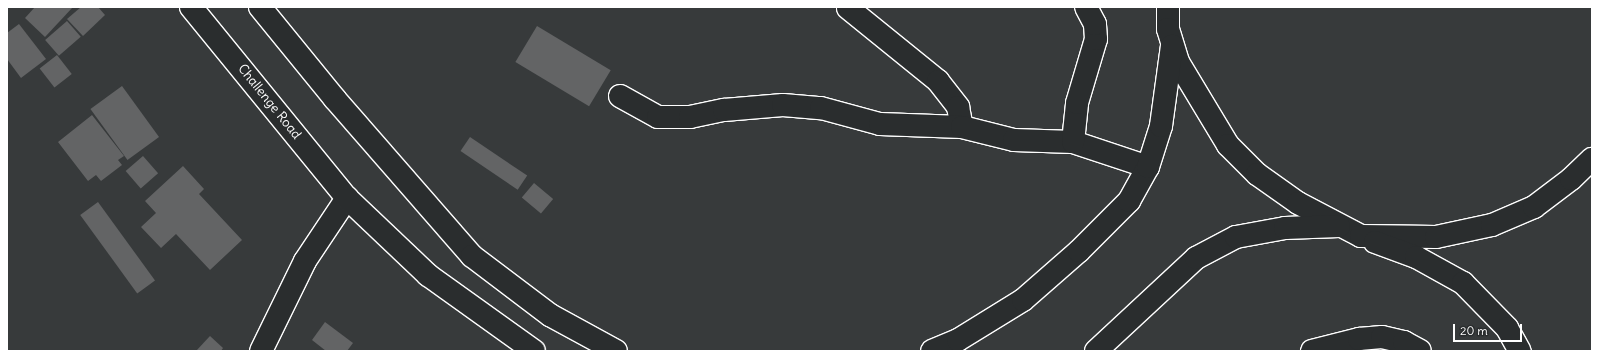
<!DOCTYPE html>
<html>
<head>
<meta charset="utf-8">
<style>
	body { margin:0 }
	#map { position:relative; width:1599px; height:358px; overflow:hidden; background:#373a3b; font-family:Delius,sans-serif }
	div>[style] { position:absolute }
	.building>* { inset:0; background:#636465; transform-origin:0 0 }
	.roads { filter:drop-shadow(1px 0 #fff) drop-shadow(-1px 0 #fff) drop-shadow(0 1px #fff) drop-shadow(0 -1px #fff) }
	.minor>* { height:22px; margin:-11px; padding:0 11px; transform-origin:11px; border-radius:11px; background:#2a2d2e }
	.major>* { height:22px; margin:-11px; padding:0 11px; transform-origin:11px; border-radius:11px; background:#2a2d2e }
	span { translate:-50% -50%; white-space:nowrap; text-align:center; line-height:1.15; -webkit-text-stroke:3.5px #2a2d2e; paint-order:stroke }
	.street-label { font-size:13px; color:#fff }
	.frame { position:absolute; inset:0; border:8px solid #fff; pointer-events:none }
	.scale { position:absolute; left:1453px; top:324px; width:69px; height:18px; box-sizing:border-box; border:2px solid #fff; border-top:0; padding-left:5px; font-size:12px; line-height:14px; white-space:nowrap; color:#fff; -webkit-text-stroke:3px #2a2d2e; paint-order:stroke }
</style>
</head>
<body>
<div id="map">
	<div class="building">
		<i style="clip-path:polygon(35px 7px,73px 7px,45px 37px,25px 18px)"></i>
		<i style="clip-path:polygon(81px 7px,98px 7px,105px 15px,83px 36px,67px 19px)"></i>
		<i style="left:67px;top:21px;width:21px;height:29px;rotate:49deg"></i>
		<i style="clip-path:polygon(19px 24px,46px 59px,21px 78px,7px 59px,7px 33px)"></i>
		<i style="left:537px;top:26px;width:86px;height:42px;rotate:31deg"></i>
		<i style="left:57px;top:55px;width:24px;height:22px;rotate:52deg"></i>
		<i style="left:122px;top:86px;width:63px;height:39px;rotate:54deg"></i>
		<i style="clip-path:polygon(92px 115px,124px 156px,118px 160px,122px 165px,101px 181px,96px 175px,88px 181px,58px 142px)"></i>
		<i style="left:470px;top:137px;width:69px;height:17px;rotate:34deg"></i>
		<i style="left:143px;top:156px;width:23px;height:23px;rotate:49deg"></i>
		<i style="clip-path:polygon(183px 166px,204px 189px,199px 194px,242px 240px,210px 270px,176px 234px,161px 248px,141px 227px,156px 213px,145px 201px)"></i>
		<i style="left:534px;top:183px;width:25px;height:19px;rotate:40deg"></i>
		<i style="left:98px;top:202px;width:97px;height:22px;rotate:54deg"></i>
		<i style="clip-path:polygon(325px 322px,353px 343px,347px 351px,326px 351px,312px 340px)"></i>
		<i style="clip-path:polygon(210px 336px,223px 348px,221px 351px,196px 351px)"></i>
	</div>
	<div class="roads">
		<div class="minor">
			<i style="left:848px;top:8px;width:116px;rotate:39deg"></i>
			<i style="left:938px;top:81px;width:33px;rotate:52deg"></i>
			<i style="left:958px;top:107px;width:20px;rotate:79deg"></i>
			<i style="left:620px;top:96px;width:43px;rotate:28.9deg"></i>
			<i style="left:658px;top:117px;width:32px"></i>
			<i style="left:690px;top:117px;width:35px;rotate:-12deg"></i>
			<i style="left:724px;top:110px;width:59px;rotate:-4.8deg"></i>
			<i style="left:783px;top:105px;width:38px;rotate:5deg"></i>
			<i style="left:821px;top:108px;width:61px;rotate:15.2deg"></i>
			<i style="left:880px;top:124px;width:82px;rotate:2.1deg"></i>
			<i style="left:962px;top:127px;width:54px;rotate:14deg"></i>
			<i style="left:1014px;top:140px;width:59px;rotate:1.9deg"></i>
			<i style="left:1073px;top:142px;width:79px;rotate:18.4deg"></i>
			<i style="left:1073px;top:142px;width:39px;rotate:-84deg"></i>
			<i style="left:1077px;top:103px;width:67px;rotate:-73.5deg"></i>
			<i style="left:1096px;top:39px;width:15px;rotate:-94deg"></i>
			<i style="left:1095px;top:24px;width:19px;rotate:-118deg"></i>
			<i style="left:261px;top:351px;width:100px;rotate:-63.9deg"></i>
			<i style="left:305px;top:261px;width:76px;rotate:-56.3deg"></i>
			<i style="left:1312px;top:351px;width:49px;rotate:-14.3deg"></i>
			<i style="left:1359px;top:339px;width:23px;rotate:-5deg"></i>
			<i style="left:1382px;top:337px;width:23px;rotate:13deg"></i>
			<i style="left:1404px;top:342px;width:18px;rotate:29deg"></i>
		</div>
		<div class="major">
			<i style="left:191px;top:7px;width:247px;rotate:50.8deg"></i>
			<i style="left:347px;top:198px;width:112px;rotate:43.5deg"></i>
			<i style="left:428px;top:275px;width:130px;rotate:35.6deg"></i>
			<i style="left:260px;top:7px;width:119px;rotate:50.8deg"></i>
			<i style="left:335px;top:99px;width:208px;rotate:48.9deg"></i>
			<i style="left:472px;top:256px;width:98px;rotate:37.1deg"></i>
			<i style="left:550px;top:315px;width:75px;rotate:28.6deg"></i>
			<i style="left:1168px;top:7px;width:22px;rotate:90deg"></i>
			<i style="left:1168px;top:29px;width:34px;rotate:73deg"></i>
			<i style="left:1178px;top:62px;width:97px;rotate:58.9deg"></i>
			<i style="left:1228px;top:145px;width:41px;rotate:45deg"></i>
			<i style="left:1257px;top:174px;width:50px;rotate:35.3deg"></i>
			<i style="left:1298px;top:203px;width:71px;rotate:27.6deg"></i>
			<i style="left:1361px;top:236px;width:75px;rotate:0.8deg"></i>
			<i style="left:1436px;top:237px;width:57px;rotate:-12.1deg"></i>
			<i style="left:1492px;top:225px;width:46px;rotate:-23.2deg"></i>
			<i style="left:1534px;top:207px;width:46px;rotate:-37.1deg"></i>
			<i style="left:1571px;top:179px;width:29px;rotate:-44deg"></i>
			<i style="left:1375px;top:242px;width:44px;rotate:20.1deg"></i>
			<i style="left:1416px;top:257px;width:54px;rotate:29deg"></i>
			<i style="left:1463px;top:283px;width:63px;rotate:45.6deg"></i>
			<i style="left:1507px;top:328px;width:26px;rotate:61deg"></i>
			<i style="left:932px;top:351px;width:28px;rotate:-23deg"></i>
			<i style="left:958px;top:340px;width:76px;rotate:-31.6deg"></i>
			<i style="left:1023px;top:300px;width:74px;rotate:-41.2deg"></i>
			<i style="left:1079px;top:251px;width:71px;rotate:-45deg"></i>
			<i style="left:1129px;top:201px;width:39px;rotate:-61deg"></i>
			<i style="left:1148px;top:167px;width:43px;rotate:-72.4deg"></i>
			<i style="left:1161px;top:126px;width:81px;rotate:-82.2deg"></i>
			<i style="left:1096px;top:351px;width:137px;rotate:-42.9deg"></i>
			<i style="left:1196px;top:258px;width:45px;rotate:-27.7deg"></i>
			<i style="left:1236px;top:237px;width:50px;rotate:-10.4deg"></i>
			<i style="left:1285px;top:228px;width:54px;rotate:-2.1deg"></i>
		</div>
	</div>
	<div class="street-label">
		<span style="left:269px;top:102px;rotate:51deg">Challenge Road</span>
	</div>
	<div class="frame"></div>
	<div class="scale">20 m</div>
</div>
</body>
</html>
